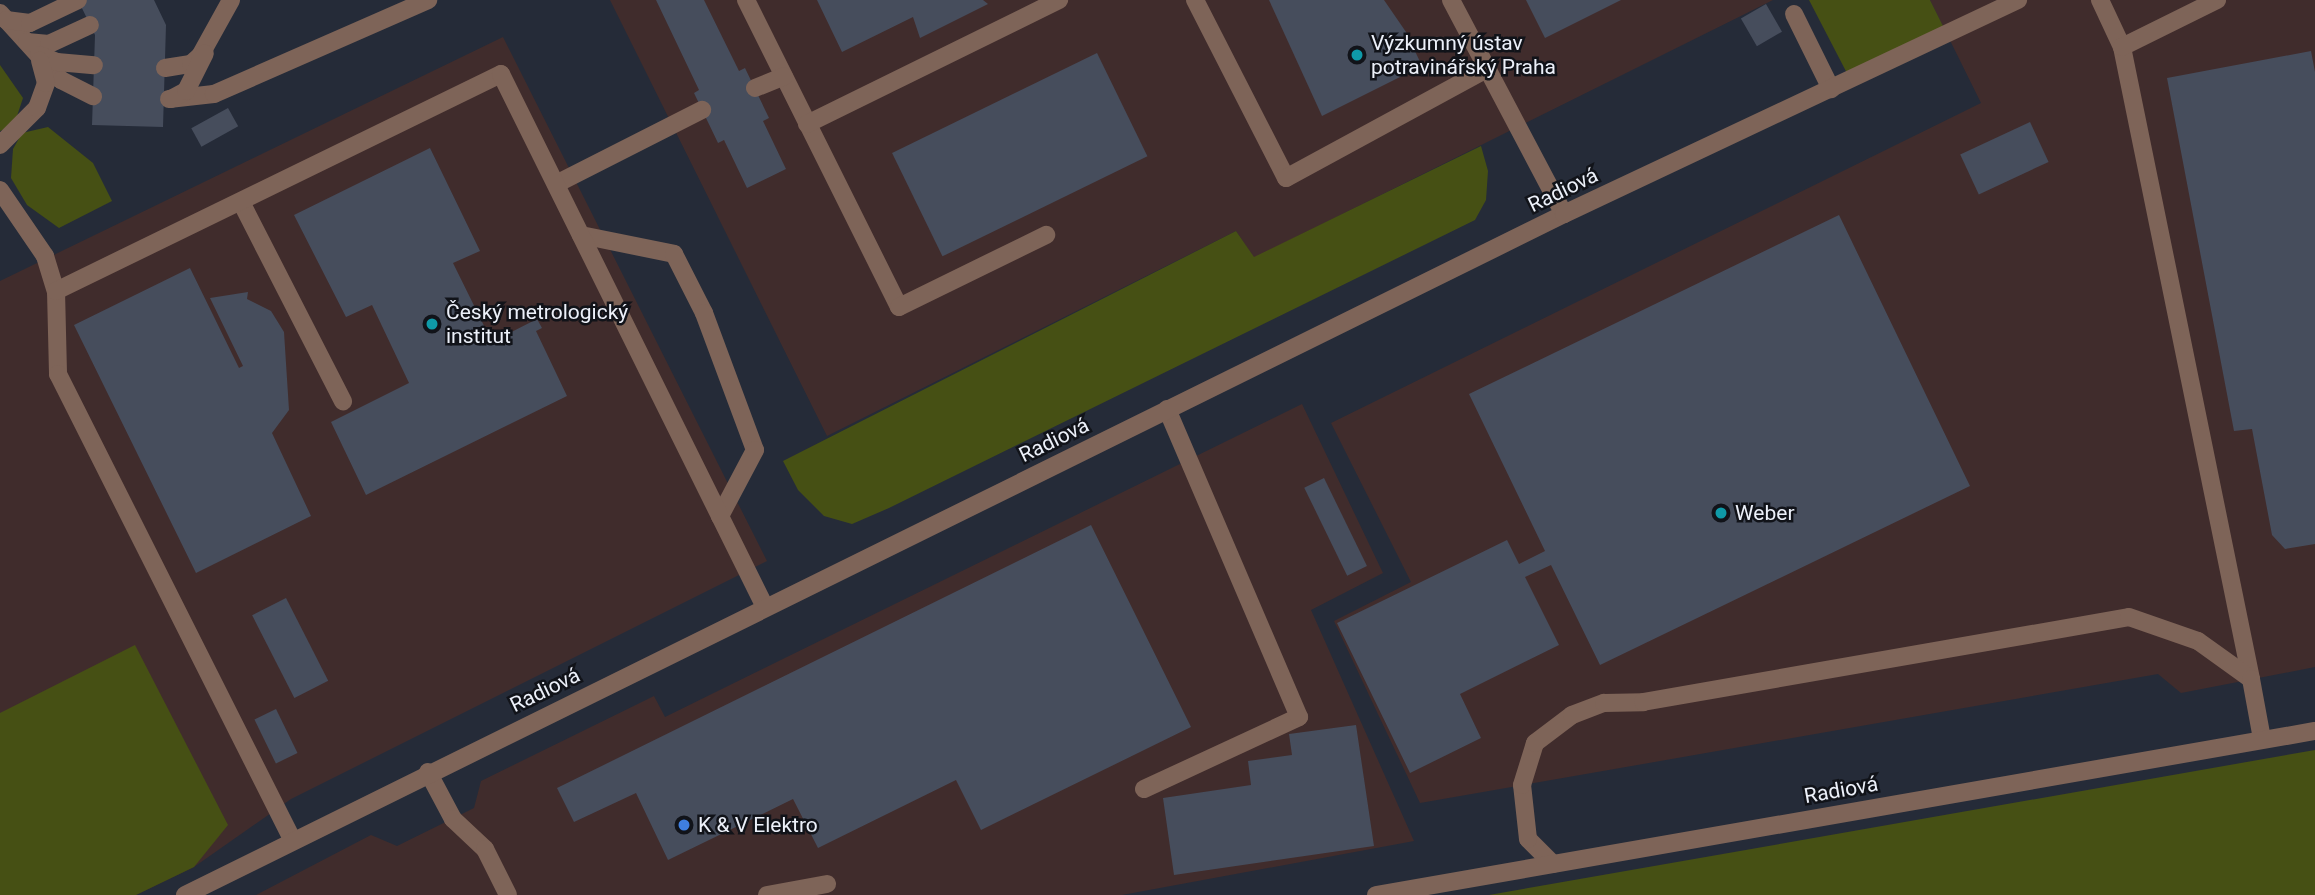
<!DOCTYPE html>
<html>
<head>
<meta charset="utf-8">
<style>
	body { margin:0 }
	#map { position:relative; width:2315px; height:895px; overflow:hidden; background:#252b38; font-family:Roboto,sans-serif }
	div>[style] { position:absolute }
	.industrial>* { inset:0; background:#402c2c }
	.green>* { inset:0; background:#465014 }
	.building>* { inset:0; background:#464d5c; transform-origin:0 0 }
	.service>* { height:18px; margin:-9px; padding:0 9px; transform-origin:9px; border-radius:9px; background:#7e6458 }
	.minor>* { height:18px; margin:-9px; padding:0 9px; transform-origin:9px; border-radius:9px; background:#7e6458 }
	.dots>* { width:19px; height:19px; translate:-50% -50%; box-sizing:border-box; border:4px solid #111319; border-radius:50% }
	span { translate:-50% -50%; white-space:nowrap; text-align:center; line-height:1.15; -webkit-text-stroke:5px #111319; paint-order:stroke }
	.poi-label { font-size:21px; color:#ecf0f9 }
	.left { translate:0 -50%; text-align:left }
	.street-label { font-size:21px; color:#ecf0f9 }
</style>
</head>
<body>
<div id="map">
	<div class="industrial">
		<i style="clip-path:polygon(610px 0,1773px 0,1254px 258px,1236px 231px,827px 436px)"></i>
		<i style="clip-path:polygon(1930px 0,2315px 0,2315px 667px,2181px 693px,2158px 674px,1420px 803px,1334px 621px,1411px 582px,1331px 423px,1981px 103px)"></i>
		<i style="clip-path:polygon(503px 37px,767px 561px,291px 799px,194px 867px,136px 895px,0 895px,0 281px)"></i>
		<i style="clip-path:polygon(1302px 404px,1383px 573px,1311px 610px,1414px 841px,1122px 895px,256px 895px,371px 835px,397px 846px,474px 808px,481px 781px,654px 696px,665px 717px)"></i>
	</div>
	<div class="green">
		<i style="clip-path:polygon(1809px 0,1930px 0,1947px 34px,1850px 79px)"></i>
		<i style="clip-path:polygon(0 65px,23px 98px,14px 125px,0 131px)"></i>
		<i style="clip-path:polygon(48px 127px,93px 163px,112px 201px,59px 228px,27px 205px,11px 178px,13px 149px,22px 133px)"></i>
		<i style="clip-path:polygon(1481px 146px,1488px 171px,1486px 200px,1475px 220px,889px 508px,852px 524px,824px 516px,798px 490px,783px 461px,1236px 231px,1254px 257px)"></i>
		<i style="clip-path:polygon(135px 645px,228px 825px,194px 867px,136px 895px,0 895px,0 713px)"></i>
		<i style="clip-path:polygon(2315px 750px,2315px 895px,1489px 895px)"></i>
	</div>
	<div class="building">
		<i style="clip-path:polygon(78px 0,154px 0,166px 25px,163px 127px,92px 125px,95px 35px)"></i>
		<i style="clip-path:polygon(656px 0,704px 0,739px 71px,745px 68px,769px 118px,763px 121px,786px 169px,747px 188px,724px 140px,718px 143px,694px 93px,699px 90px)"></i>
		<i style="clip-path:polygon(817px 0,983px 0,988px 4px,920px 38px,913px 17px,842px 52px)"></i>
		<i style="clip-path:polygon(1269px 0,1384px 0,1406px 32px,1422px 66px,1322px 116px)"></i>
		<i style="clip-path:polygon(1526px 0,1621px 0,1545px 38px)"></i>
		<i style="left:1766px;top:4px;width:32px;height:29px;rotate:60deg"></i>
		<i style="clip-path:polygon(2311px 51px,2315px 72px,2315px 544px,2285px 549px,2272px 535px,2252px 429px,2234px 431px,2167px 78px)"></i>
		<i style="left:1097px;top:53px;width:115px;height:228px;rotate:64deg"></i>
		<i style="left:228px;top:108px;width:21px;height:42px;rotate:61deg"></i>
		<i style="left:2030px;top:122px;width:44px;height:77px;rotate:65deg"></i>
		<i style="clip-path:polygon(430px 148px,480px 251px,453px 263px,492px 342px,537px 319px,542px 328px,536px 331px,567px 396px,366px 495px,331px 422px,409px 383px,372px 305px,346px 317px,294px 215px)"></i>
		<i style="clip-path:polygon(1839px 215px,1970px 486px,1600px 665px,1551px 565px,1525px 577px,1559px 645px,1460px 694px,1481px 738px,1410px 773px,1337px 623px,1507px 540px,1519px 564px,1545px 551px,1469px 394px)"></i>
		<i style="clip-path:polygon(190px 268px,239px 368px,243px 366px,210px 298px,248px 292px,247px 299px,271px 311px,284px 332px,289px 410px,272px 433px,311px 516px,196px 573px,74px 325px)"></i>
		<i style="left:1324px;top:478px;width:98px;height:22px;rotate:64deg"></i>
		<i style="clip-path:polygon(1091px 525px,1191px 727px,981px 830px,956px 780px,818px 848px,793px 799px,668px 860px,636px 793px,574px 822px,557px 788px)"></i>
		<i style="left:286px;top:598px;width:93px;height:38px;rotate:63deg"></i>
		<i style="left:276px;top:709px;width:49px;height:24px;rotate:64deg"></i>
		<i style="clip-path:polygon(1356px 725px,1374px 846px,1174px 875px,1163px 798px,1251px 785px,1248px 761px,1292px 755px,1289px 734px)"></i>
	</div>
	<div class="service">
		<i style="left:746px;top:0;width:343px;rotate:63.5deg"></i>
		<i style="left:899px;top:307px;width:164px;rotate:-26.1deg"></i>
		<i style="left:1195px;top:0;width:200px;rotate:62.9deg"></i>
		<i style="left:1286px;top:178px;width:226px;rotate:-28.5deg"></i>
		<i style="left:1451px;top:0;width:242px;rotate:62.2deg"></i>
		<i style="left:2100px;top:0;width:52px;rotate:64.9deg"></i>
		<i style="left:2122px;top:47px;width:645px;rotate:78.46deg"></i>
		<i style="left:0;top:13px;width:91px;rotate:47.7deg"></i>
		<i style="left:61px;top:80px;width:36px;rotate:27deg"></i>
		<i style="left:1794px;top:14px;width:84px;rotate:63.7deg"></i>
		<i style="left:6px;top:20px;width:24px;rotate:7deg"></i>
		<i style="left:30px;top:23px;width:53px;rotate:-25.6deg"></i>
		<i style="left:27px;top:42px;width:22px;rotate:5deg"></i>
		<i style="left:49px;top:44px;width:45px;rotate:-24.9deg"></i>
		<i style="left:2122px;top:47px;width:106px;rotate:-26.3deg"></i>
		<i style="left:39px;top:55px;width:19px;rotate:21deg"></i>
		<i style="left:57px;top:62px;width:37px;rotate:5deg"></i>
		<i style="left:165px;top:68px;width:26px;rotate:-9deg"></i>
		<i style="left:191px;top:64px;width:12px;rotate:-42deg"></i>
		<i style="left:200px;top:56px;width:64px;rotate:-61deg"></i>
		<i style="left:755px;top:88px;width:31px;rotate:-22deg"></i>
		<i style="left:169px;top:99px;width:45px;rotate:-6.3deg"></i>
		<i style="left:214px;top:94px;width:234px;rotate:-23.7deg"></i>
		<i style="left:171px;top:99px;width:17px;rotate:-28deg"></i>
		<i style="left:186px;top:91px;width:42px;rotate:-63.4deg"></i>
		<i style="left:807px;top:124px;width:281px;rotate:-26.2deg"></i>
		<i style="left:0;top:145px;width:52px;rotate:-45deg"></i>
		<i style="left:37px;top:108px;width:27px;rotate:-70deg"></i>
		<i style="left:46px;top:83px;width:23px;rotate:-105deg"></i>
		<i style="left:556px;top:184px;width:164px;rotate:-26.9deg"></i>
		<i style="left:0;top:190px;width:80px;rotate:55.7deg"></i>
		<i style="left:45px;top:256px;width:37px;rotate:73deg"></i>
		<i style="left:56px;top:291px;width:83px;rotate:88.6deg"></i>
		<i style="left:58px;top:374px;width:521px;rotate:63.29deg"></i>
		<i style="left:241px;top:202px;width:224px;rotate:62.9deg"></i>
		<i style="left:581px;top:235px;width:95px;rotate:11.5deg"></i>
		<i style="left:674px;top:254px;width:66px;rotate:63deg"></i>
		<i style="left:704px;top:313px;width:146px;rotate:69.6deg"></i>
		<i style="left:755px;top:450px;width:75px;rotate:117.9deg"></i>
		<i style="left:56px;top:291px;width:495px;rotate:-26deg"></i>
		<i style="left:501px;top:74px;width:595px;rotate:63.65deg"></i>
		<i style="left:428px;top:772px;width:53px;rotate:62deg"></i>
		<i style="left:453px;top:819px;width:44px;rotate:43.2deg"></i>
		<i style="left:485px;top:849px;width:51px;rotate:63.4deg"></i>
		<i style="left:1144px;top:789px;width:171px;rotate:-24.9deg"></i>
		<i style="left:1299px;top:717px;width:335px;rotate:-113.2deg"></i>
		<i style="left:1553px;top:864px;width:35px;rotate:-135deg"></i>
		<i style="left:1528px;top:839px;width:54px;rotate:-96.3deg"></i>
		<i style="left:1522px;top:785px;width:44px;rotate:-72.8deg"></i>
		<i style="left:1535px;top:743px;width:46px;rotate:-37.1deg"></i>
		<i style="left:1572px;top:715px;width:34px;rotate:-21deg"></i>
		<i style="left:1604px;top:703px;width:39px;rotate:-1deg"></i>
		<i style="left:1643px;top:702px;width:493px;rotate:-9.9deg"></i>
		<i style="left:2129px;top:617px;width:73px;rotate:19.2deg"></i>
		<i style="left:2198px;top:641px;width:65px;rotate:35.6deg"></i>
		<i style="left:185px;top:895px;width:1538px;rotate:-26.28deg"></i>
		<i style="left:1564px;top:214px;width:502px;rotate:-25.24deg"></i>
		<i style="left:767px;top:895px;width:61px;rotate:-10.4deg"></i>
	</div>
	<div class="minor">
		<i style="left:2251px;top:679px;width:61px;rotate:79.6deg"></i>
		<i style="left:1376px;top:895px;width:953px;rotate:-9.91deg"></i>
	</div>
	<div class="dots">
		<i style="left:1357px;top:55px;background:#0f9aa8"></i>
		<i style="left:432px;top:324px;background:#0f9aa8"></i>
		<i style="left:1721px;top:513px;background:#0f9aa8"></i>
		<i style="left:684px;top:825px;background:#3f7fe0"></i>
	</div>
	<div class="poi-label">
		<span class="left" style="left:1371px;top:55px">Výzkumný ústav<br>potravinářský Praha</span>
		<span class="left" style="left:446px;top:324px">Český metrologický<br>institut</span>
		<span class="left" style="left:1735px;top:513px">Weber</span>
		<span class="left" style="left:698px;top:825px">K &amp; V Elektro</span>
	</div>
	<div class="street-label">
		<span style="left:1563px;top:190px;rotate:-26deg">Radiová</span>
		<span style="left:1054px;top:440px;rotate:-26deg">Radiová</span>
		<span style="left:545px;top:690px;rotate:-26deg">Radiová</span>
		<span style="left:1841px;top:790px;rotate:-10deg">Radiová</span>
	</div>
</div>
</body>
</html>
